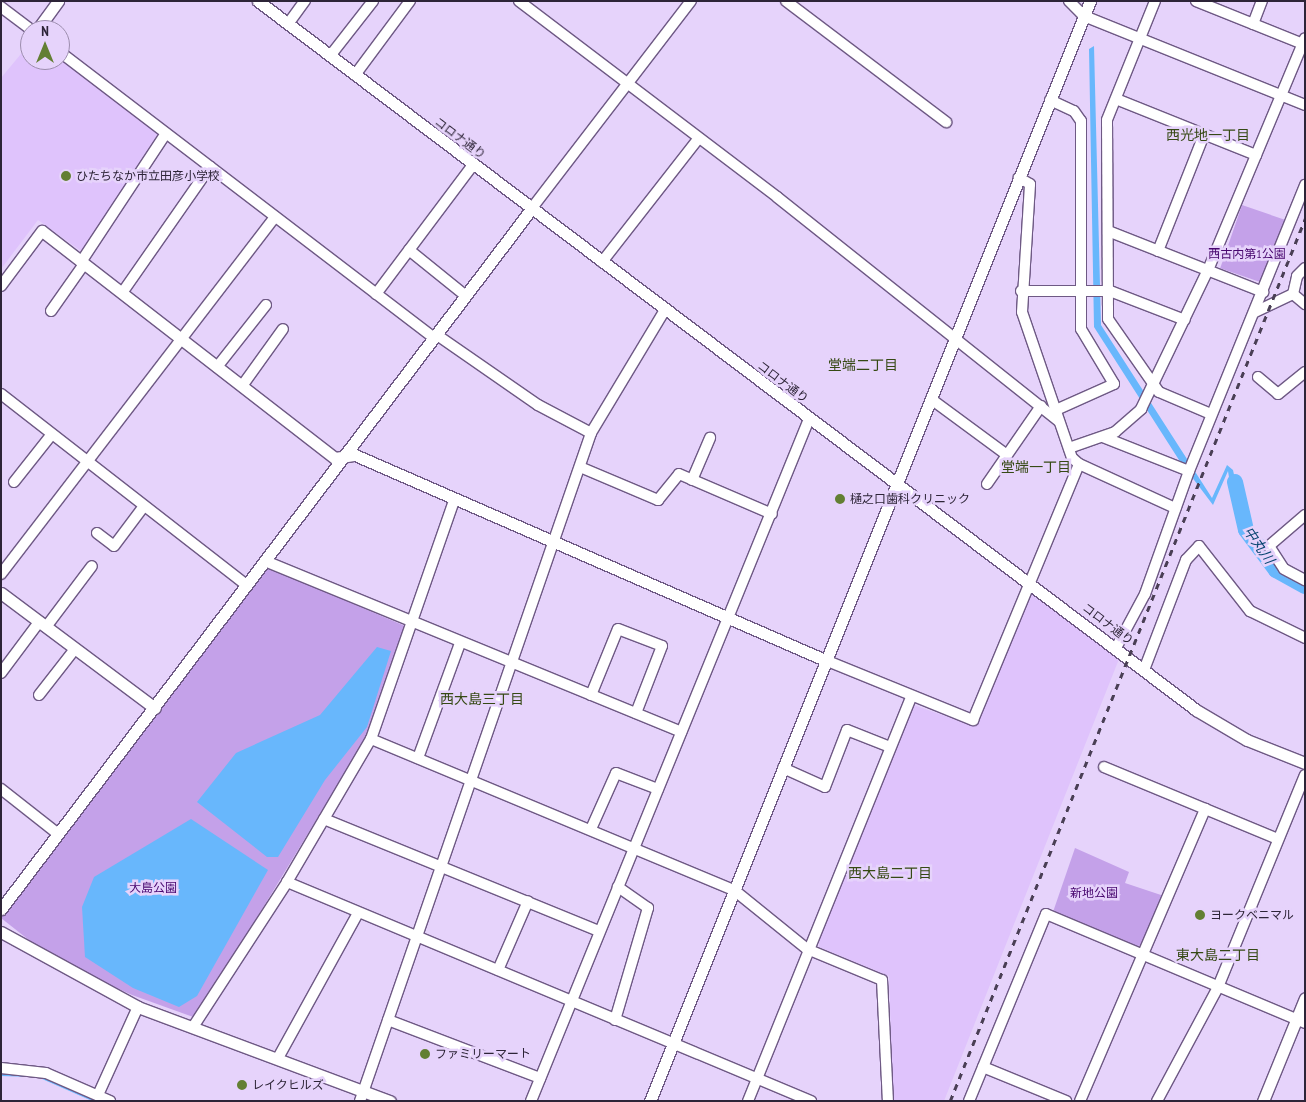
<!DOCTYPE html>
<html>
<head>
<meta charset="utf-8">
<style>
	body { margin:0 }
	#map { position:relative; width:1306px; height:1102px; overflow:hidden; background:#e6d3fb; font-family:"PT Sans Narrow","Noto Sans JP",sans-serif }
	div>[style] { position:absolute }
	.built>* { inset:0; background:#dfc3fc }
	.green>* { inset:0; background:#c4a1e9; transform-origin:0 0 }
	.water>* { inset:0; background:#68b7fc }
	.stream>* { height:2.5px; margin:-1.25px; padding:0 1.25px; transform-origin:1.25px; border-radius:1.25px; background:#68b7fc }
	.river>* { height:16px; margin:-8px; padding:0 8px; transform-origin:8px; border-radius:8px; background:#68b7fc }
	.roads { filter:drop-shadow(1px 0 #6e5984) drop-shadow(-1px 0 #6e5984) drop-shadow(0 1px #6e5984) drop-shadow(0 -1px #6e5984) }
	.minor>* { height:10px; margin:-5px; padding:0 5px; transform-origin:5px; border-radius:5px; background:#fff }
	.tertiary>* { height:11px; margin:-5.5px; padding:0 5.5px; transform-origin:5.5px; border-radius:5.5px; background:#fff }
	.rail>* { height:2.5px; margin-top:-1.25px; transform-origin:0; background:repeating-linear-gradient(90deg,#4a3f55 0 6px,transparent 0 12px) }
	.dots>* { width:14px; height:14px; translate:-50% -50%; box-sizing:border-box; border:2px solid #e6d3fb; border-radius:50% }
	span { translate:-50% -50%; white-space:nowrap; text-align:center; line-height:1.15; -webkit-text-stroke:5px #e6d3fb; paint-order:stroke }
	.street-label { font-size:12px; color:#2d2437 }
	.poi-label { font-size:12px; color:#2d2437 }
	.left { translate:0 -50%; text-align:left }
	.park-label { font-size:12px; color:#47066e }
	.neighbourhood-label { font-size:14px; color:#364914 }
	.water-label { font-size:14px; color:#05436f; font-style:italic }
	.frame { position:absolute; inset:0; border:2px solid #2d2437; pointer-events:none }
	.north { position:absolute; left:20px; top:20px; width:50px; height:50px; box-sizing:border-box; background:#e6d3fb; border:1px solid #9c8dad; border-radius:50%; rotate:0deg; font-size:14px; font-weight:700; line-height:20px; text-align:center; color:#2d2437 }
	.north::after { content:''; display:block; margin:auto; width:18px; height:22px; background:#637f33; clip-path:polygon(50% 0,100% 100%,50% 72%,0 100%) }
</style>
</head>
<body>
<div id="map">
	<div class="built">
		<i style="clip-path:polygon(30px 43px,30px 60px,60px 57px,159px 132px,81px 251px,38px 220px,1px 269px,1px 78px)"></i>
		<i style="clip-path:polygon(1031px 591px,1119px 659px,944px 1101px,893px 1101px,889px 976px,819px 947px,819px 936px,911px 704px,973px 726px)"></i>
	</div>
	<div class="green">
		<i style="left:1242px;top:205px;width:46px;height:67px;rotate:19deg"></i>
		<i style="clip-path:polygon(267px 567px,405px 626px,369px 733px,196px 1018px,132px 995px,53px 959px,1px 918px)"></i>
		<i style="clip-path:polygon(1075px 848px,1129px 872px,1125px 883px,1164px 896px,1142px 945px,1134px 947px,1053px 912px)"></i>
	</div>
	<div class="water">
		<i style="clip-path:polygon(1094px 46px,1101px 325px,1212px 498px,1227px 465px,1233px 470px,1240px 502px,1233px 503px,1228px 471px,1213px 505px,1179px 460px,1094px 327px,1089px 49px)"></i>
		<i style="clip-path:polygon(377px 647px,391px 651px,367px 727px,325px 780px,278px 857px,267px 857px,197px 802px,236px 753px,320px 715px)"></i>
		<i style="clip-path:polygon(191px 819px,268px 870px,197px 996px,179px 1007px,133px 988px,85px 957px,82px 907px,94px 877px)"></i>
	</div>
	<div class="stream">
		<i style="left:1px;top:1074px;width:23px;rotate:2deg"></i>
		<i style="left:42px;top:1077px;width:60px;rotate:23.6deg"></i>
	</div>
	<div class="river">
		<i style="left:1235px;top:482px;width:49px;rotate:77.1deg"></i>
		<i style="left:1246px;top:530px;width:50px;rotate:53.1deg"></i>
		<i style="left:1276px;top:570px;width:33px;rotate:29deg"></i>
	</div>
	<div class="roads">
		<div class="minor">
			<i style="left:519px;top:1px;width:324px;rotate:37.2deg"></i>
			<i style="left:777px;top:197px;width:360px;rotate:38.5deg"></i>
			<i style="left:786px;top:1px;width:201px;rotate:37.1deg"></i>
			<i style="left:1069px;top:1px;width:21px;rotate:45deg"></i>
			<i style="left:1084px;top:16px;width:238px;rotate:21.9deg"></i>
			<i style="left:1155px;top:1px;width:128px;rotate:112deg"></i>
			<i style="left:1107px;top:120px;width:199px;rotate:89.7deg"></i>
			<i style="left:1108px;top:319px;width:89px;rotate:55.1deg"></i>
			<i style="left:1159px;top:392px;width:56px;rotate:22.9deg"></i>
			<i style="left:1196px;top:1px;width:115px;rotate:21.9deg"></i>
			<i style="left:1px;top:7px;width:38px;rotate:37deg"></i>
			<i style="left:288px;top:24px;width:29px;rotate:-54deg"></i>
			<i style="left:1253px;top:24px;width:25px;rotate:-69deg"></i>
			<i style="left:60px;top:52px;width:471px;rotate:37.4deg"></i>
			<i style="left:330px;top:56px;width:70px;rotate:-52deg"></i>
			<i style="left:355px;top:75px;width:92px;rotate:-53.4deg"></i>
			<i style="left:1116px;top:99px;width:151px;rotate:21.8deg"></i>
			<i style="left:1050px;top:100px;width:26px;rotate:25deg"></i>
			<i style="left:1074px;top:111px;width:12px;rotate:55deg"></i>
			<i style="left:1081px;top:121px;width:208px;rotate:90deg"></i>
			<i style="left:1081px;top:329px;width:64px;rotate:59deg"></i>
			<i style="left:1114px;top:384px;width:64px;rotate:155.9deg"></i>
			<i style="left:532px;top:208px;width:261px;rotate:-52.5deg"></i>
			<i style="left:1108px;top:231px;width:167px;rotate:21.5deg"></i>
			<i style="left:409px;top:250px;width:73px;rotate:38.9deg"></i>
			<i style="left:1158px;top:251px;width:125px;rotate:-68.4deg"></i>
			<i style="left:81px;top:262px;width:154px;rotate:-56.6deg"></i>
			<i style="left:602px;top:262px;width:157px;rotate:-52deg"></i>
			<i style="left:1px;top:286px;width:69px;rotate:-53.3deg"></i>
			<i style="left:1021px;top:291px;width:89px"></i>
			<i style="left:1110px;top:291px;width:80px;rotate:21.1deg"></i>
			<i style="left:122px;top:293px;width:154px;rotate:-55.1deg"></i>
			<i style="left:376px;top:294px;width:161px;rotate:-53.1deg"></i>
			<i style="left:1293px;top:294px;width:18px;rotate:-77deg"></i>
			<i style="left:1297px;top:276px;width:11px;rotate:-45deg"></i>
			<i style="left:1293px;top:294px;width:16px;rotate:40deg"></i>
			<i style="left:51px;top:311px;width:57px;rotate:-54.9deg"></i>
			<i style="left:1255px;top:312px;width:42px;rotate:-25.3deg"></i>
			<i style="left:437px;top:335px;width:123px;rotate:34.7deg"></i>
			<i style="left:538px;top:405px;width:60px;rotate:27.8deg"></i>
			<i style="left:217px;top:367px;width:79px;rotate:-51.7deg"></i>
			<i style="left:1258px;top:377px;width:26px;rotate:40deg"></i>
			<i style="left:1278px;top:394px;width:35px;rotate:-39deg"></i>
			<i style="left:242px;top:386px;width:70px;rotate:-54.3deg"></i>
			<i style="left:1px;top:394px;width:311px;rotate:37.9deg"></i>
			<i style="left:931px;top:399px;width:94px;rotate:36.4deg"></i>
			<i style="left:1103px;top:437px;width:92px;rotate:21.6deg"></i>
			<i style="left:1189px;top:471px;width:309px;rotate:-67.9deg"></i>
			<i style="left:1069px;top:448px;width:49px;rotate:-19.2deg"></i>
			<i style="left:1115px;top:432px;width:35px;rotate:-41deg"></i>
			<i style="left:1141px;top:409px;width:154px;rotate:-64.3deg"></i>
			<i style="left:1208px;top:270px;width:251px;rotate:-67.3deg"></i>
			<i style="left:1079px;top:464px;width:106px;rotate:24.6deg"></i>
			<i style="left:580px;top:467px;width:85px;rotate:22.9deg"></i>
			<i style="left:658px;top:500px;width:33px;rotate:-51deg"></i>
			<i style="left:679px;top:474px;width:101px;rotate:23.3deg"></i>
			<i style="left:692px;top:480px;width:46px;rotate:-66.8deg"></i>
			<i style="left:14px;top:482px;width:61px;rotate:-51.6deg"></i>
			<i style="left:987px;top:484px;width:95px;rotate:-55.3deg"></i>
			<i style="left:1305px;top:515px;width:48px;rotate:139.3deg"></i>
			<i style="left:1269px;top:546px;width:27px;rotate:57deg"></i>
			<i style="left:1284px;top:569px;width:24px;rotate:28deg"></i>
			<i style="left:97px;top:533px;width:21px;rotate:37deg"></i>
			<i style="left:114px;top:546px;width:50px;rotate:-53.1deg"></i>
			<i style="left:265px;top:561px;width:450px;rotate:22.3deg"></i>
			<i style="left:1px;top:574px;width:450px;rotate:-52.5deg"></i>
			<i style="left:46px;top:627px;width:76px;rotate:-53deg"></i>
			<i style="left:1116px;top:648px;width:61px;rotate:-61.8deg"></i>
			<i style="left:1145px;top:594px;width:131px;rotate:-70.3deg"></i>
			<i style="left:825px;top:660px;width:160px;rotate:22.1deg"></i>
			<i style="left:973px;top:720px;width:277px;rotate:-67.5deg"></i>
			<i style="left:1079px;top:464px;width:9px;rotate:-139deg"></i>
			<i style="left:1072px;top:458px;width:154px;rotate:-108.9deg"></i>
			<i style="left:1022px;top:312px;width:128px;rotate:-86.4deg"></i>
			<i style="left:1030px;top:184px;width:13px;rotate:-151deg"></i>
			<i style="left:1144px;top:670px;width:118px;rotate:-69.1deg"></i>
			<i style="left:1186px;top:560px;width:19px;rotate:-47deg"></i>
			<i style="left:1199px;top:546px;width:83px;rotate:51.9deg"></i>
			<i style="left:1250px;top:611px;width:61px;rotate:26.1deg"></i>
			<i style="left:1px;top:673px;width:64px;rotate:-53.3deg"></i>
			<i style="left:39px;top:695px;width:58px;rotate:-52deg"></i>
			<i style="left:591px;top:695px;width:71px;rotate:-67.8deg"></i>
			<i style="left:618px;top:629px;width:47px;rotate:21.1deg"></i>
			<i style="left:662px;top:646px;width:72px;rotate:111.2deg"></i>
			<i style="left:371px;top:739px;width:393px;rotate:22.6deg"></i>
			<i style="left:734px;top:890px;width:94px;rotate:38.9deg"></i>
			<i style="left:807px;top:949px;width:81px;rotate:22.5deg"></i>
			<i style="left:882px;top:980px;width:121px;rotate:87.2deg"></i>
			<i style="left:418px;top:758px;width:122px;rotate:-69.9deg"></i>
			<i style="left:1104px;top:767px;width:188px;rotate:22.5deg"></i>
			<i style="left:783px;top:768px;width:46px;rotate:24.3deg"></i>
			<i style="left:825px;top:787px;width:61px;rotate:-68.9deg"></i>
			<i style="left:847px;top:730px;width:46px;rotate:21.6deg"></i>
			<i style="left:1px;top:789px;width:71px;rotate:38.2deg"></i>
			<i style="left:324px;top:819px;width:297px;rotate:22.2deg"></i>
			<i style="left:591px;top:829px;width:61px;rotate:-65.9deg"></i>
			<i style="left:616px;top:773px;width:45px;rotate:20.9deg"></i>
			<i style="left:287px;top:882px;width:568px;rotate:22.68deg"></i>
			<i style="left:498px;top:970px;width:75px;rotate:-66.5deg"></i>
			<i style="left:388px;top:1020px;width:163px;rotate:20.9deg"></i>
			<i style="left:615px;top:1020px;width:117px;rotate:-73.6deg"></i>
			<i style="left:648px;top:908px;width:37px;rotate:-145deg"></i>
			<i style="left:193px;top:1027px;width:173px;rotate:-57deg"></i>
			<i style="left:287px;top:882px;width:166px;rotate:-59.6deg"></i>
			<i style="left:371px;top:739px;width:253px;rotate:-70.8deg"></i>
			<i style="left:278px;top:1058px;width:166px;rotate:-61.1deg"></i>
			<i style="left:983px;top:1067px;width:90px;rotate:22.3deg"></i>
			<i style="left:1px;top:1068px;width:45px;rotate:6.3deg"></i>
			<i style="left:46px;top:1073px;width:70px;rotate:23.6deg"></i>
			<i style="left:98px;top:1095px;width:97px;rotate:-65.6deg"></i>
			<i style="left:360px;top:1101px;width:707px;rotate:-70.92deg"></i>
			<i style="left:591px;top:433px;width:144px;rotate:-59deg"></i>
			<i style="left:531px;top:1101px;width:736px;rotate:-67.82deg"></i>
			<i style="left:748px;top:1101px;width:436px;rotate:-68deg"></i>
			<i style="left:969px;top:1101px;width:202px;rotate:-67.6deg"></i>
			<i style="left:1046px;top:914px;width:281px;rotate:22.8deg"></i>
			<i style="left:1080px;top:1101px;width:318px;rotate:-66.8deg"></i>
			<i style="left:1157px;top:1101px;width:129px;rotate:-61.8deg"></i>
			<i style="left:1218px;top:987px;width:229px;rotate:-67.7deg"></i>
		</div>
		<div class="tertiary">
			<i style="left:258px;top:1px;width:1176px;rotate:37.08deg"></i>
			<i style="left:1196px;top:710px;width:59px;rotate:30.5deg"></i>
			<i style="left:1247px;top:740px;width:62px;rotate:21.6deg"></i>
			<i style="left:37px;top:30px;width:36px;rotate:-54deg"></i>
			<i style="left:42px;top:231px;width:371px;rotate:37.8deg"></i>
			<i style="left:335px;top:458px;width:20px;rotate:-9deg"></i>
			<i style="left:355px;top:455px;width:513px;rotate:23.57deg"></i>
			<i style="left:1px;top:593px;width:192px;rotate:36.8deg"></i>
			<i style="left:1px;top:909px;width:879px;rotate:-52.86deg"></i>
			<i style="left:1px;top:932px;width:156px;rotate:28.7deg"></i>
			<i style="left:138px;top:1007px;width:269px;rotate:20.5deg"></i>
			<i style="left:650px;top:1101px;width:1185px;rotate:-68.2deg"></i>
			<i style="left:1263px;top:1101px;width:111px;rotate:-67.8deg"></i>
		</div>
	</div>
	<div class="rail">
		<i style="left:950px;top:1101px;width:951px;rotate:-68.08deg"></i>
	</div>
	<div class="dots">
		<i style="left:66px;top:176px;background:#637f33"></i>
		<i style="left:840px;top:499px;background:#637f33"></i>
		<i style="left:1200px;top:915px;background:#637f33"></i>
		<i style="left:425px;top:1054px;background:#637f33"></i>
		<i style="left:242px;top:1085px;background:#637f33"></i>
	</div>
	<div class="street-label">
		<span style="left:460px;top:138px;rotate:37deg">コロナ通り</span>
		<span style="left:783px;top:382px;rotate:37deg">コロナ通り</span>
		<span style="left:1108px;top:624px;rotate:37deg">コロナ通り</span>
	</div>
	<div class="poi-label">
		<span class="left" style="left:76px;top:176px">ひたちなか市立田彦小学校</span>
		<span class="left" style="left:850px;top:499px">樋之口歯科クリニック</span>
		<span class="left" style="left:1210px;top:915px">ヨークベニマル</span>
		<span class="left" style="left:435px;top:1054px">ファミリーマート</span>
		<span class="left" style="left:252px;top:1085px">レイクヒルズ</span>
	</div>
	<div class="park-label">
		<span style="left:1247px;top:254px">西古内第1公園</span>
		<span style="left:153px;top:888px">大島公園</span>
		<span style="left:1094px;top:893px">新地公園</span>
	</div>
	<div class="neighbourhood-label">
		<span style="left:1208px;top:135px">西光地一丁目</span>
		<span style="left:863px;top:365px">堂端二丁目</span>
		<span style="left:1036px;top:467px">堂端一丁目</span>
		<span style="left:482px;top:699px">西大島三丁目</span>
		<span style="left:890px;top:873px">西大島二丁目</span>
		<span style="left:1218px;top:955px">東大島二丁目</span>
	</div>
	<div class="water-label">
		<span style="left:1259px;top:545px;rotate:55deg">中丸川</span>
	</div>
	<div class="frame"></div>
	<div class="north">N</div>
</div>
</body>
</html>
